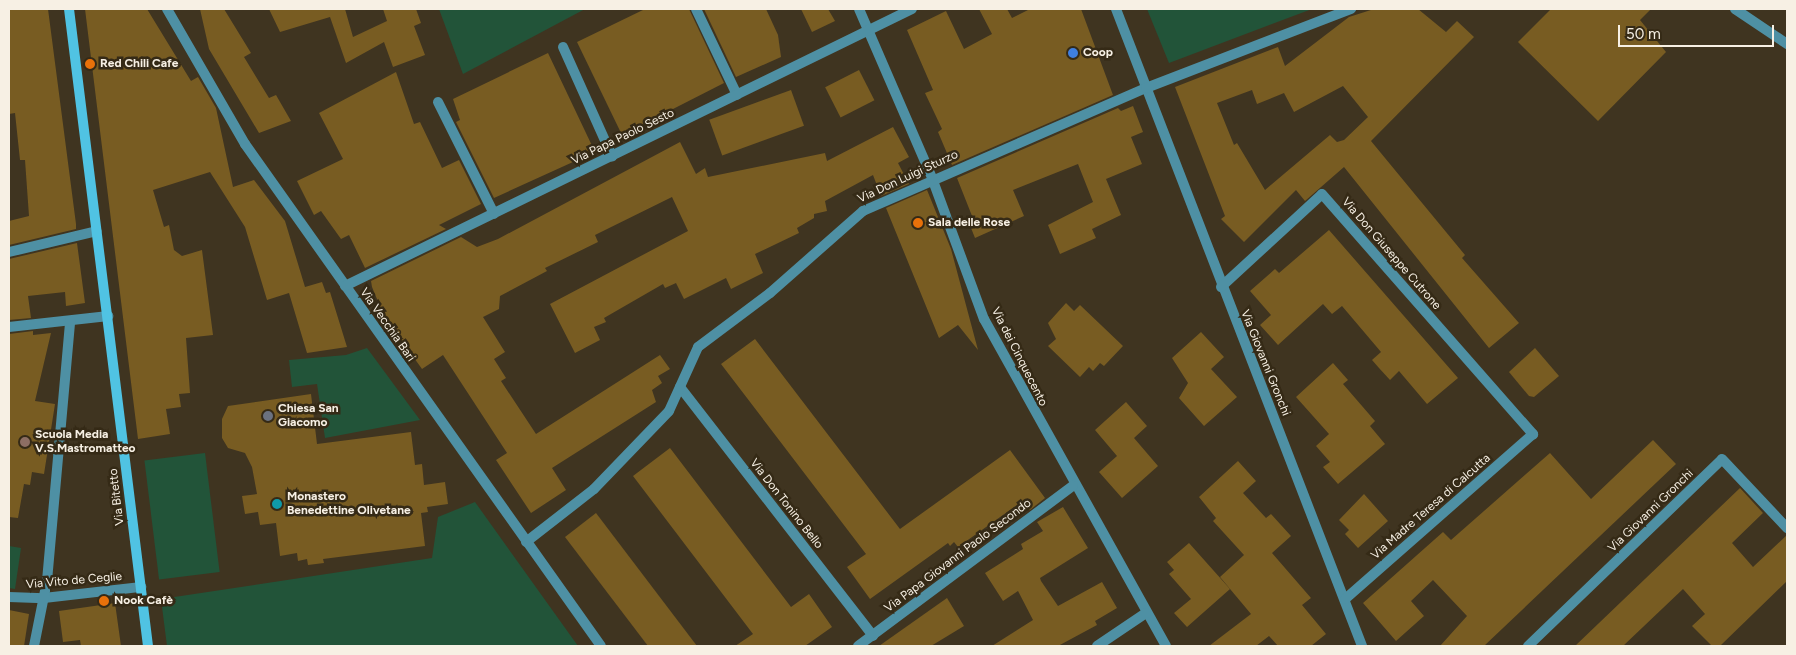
<!DOCTYPE html>
<html>
<head>
<meta charset="utf-8">
<style>
	body { margin:0 }
	#map { position:relative; width:1796px; height:655px; overflow:hidden; background:#3f3420; font-family:Figtree,sans-serif }
	div>[style] { position:absolute }
	.green>* { inset:0; background:#225439; transform-origin:0 0 }
	.building>* { inset:0; background:#785c22; transform-origin:0 0 }
	.street>* { height:10px; margin:-5px; padding:0 5px; transform-origin:5px; border-radius:5px; background:#4e90a4 }
	.secondary>* { height:10px; margin:-5px; padding:0 5px; transform-origin:5px; border-radius:5px; background:#50c3e3 }
	.dots>* { width:14px; height:14px; translate:-50% -50%; box-sizing:border-box; border:2px solid #352a16; border-radius:50% }
	span { translate:-50% -50%; white-space:nowrap; text-align:center; line-height:1.15; -webkit-text-stroke:5px #352a16; paint-order:stroke }
	.poi-label { font-size:12px; color:#f7f0e4; font-weight:700 }
	.left { translate:0 -50%; text-align:left }
	.street-label { font-size:12px; color:#f7f0e4 }
	.frame { position:absolute; inset:0; border:10px solid #f7f0e4; pointer-events:none }
	.scale { position:absolute; left:1618px; top:25px; width:156px; height:22px; box-sizing:border-box; border:2px solid #f7f0e4; border-top:0; padding-left:6px; font-size:15px; line-height:18px; white-space:nowrap; color:#f7f0e4; -webkit-text-stroke:4px #352a16; paint-order:stroke }
</style>
</head>
<body>
<div id="map">
	<div class="green">
		<i style="clip-path:polygon(439px 9px,585px 9px,463px 74px)"></i>
		<i style="clip-path:polygon(1147px 9px,1312px 9px,1169px 63px)"></i>
		<i style="clip-path:polygon(367px 348px,420px 420px,325px 438px,317px 384px,292px 387px,289px 360px,346px 355px)"></i>
		<i style="left:205px;top:453px;width:120px;height:61px;rotate:83deg"></i>
		<i style="clip-path:polygon(475px 502px,578px 646px,167px 646px,161px 599px,432px 558px,438px 517px)"></i>
		<i style="clip-path:polygon(9px 546px,21px 548px,15px 589px,9px 588px)"></i>
	</div>
	<div class="building">
		<i style="clip-path:polygon(9px 9px,48px 9px,76px 224px,76px 229px,9px 245px,9px 221px,29px 216px,25px 160px,20px 160px,15px 113px,9px 114px)"></i>
		<i style="clip-path:polygon(85px 9px,147px 9px,191px 81px,198px 77px,216px 108px,233px 187px,254px 180px,285px 221px,305px 287px,322px 282px,326px 293px,330px 292px,347px 347px,307px 353px,289px 293px,267px 300px,245px 227px,210px 172px,153px 190px,164px 227px,169px 225px,174px 250px,182px 256px,202px 250px,213px 335px,186px 338px,190px 393px,179px 394px,181px 407px,166px 409px,170px 434px,138px 439px)"></i>
		<i style="clip-path:polygon(200px 9px,224px 9px,251px 53px,244px 57px,269px 98px,276px 95px,291px 121px,259px 133px,209px 49px)"></i>
		<i style="clip-path:polygon(269px 9px,345px 9px,353px 37px,387px 21px,383px 9px,416px 9px,421px 23px,414px 26px,425px 55px,393px 67px,384px 42px,346px 63px,330px 17px,280px 32px)"></i>
		<i style="clip-path:polygon(645px 9px,689px 9px,724px 83px,622px 135px,577px 42px)"></i>
		<i style="clip-path:polygon(704px 9px,766px 9px,778px 35px,781px 57px,736px 77px)"></i>
		<i style="clip-path:polygon(801px 9px,828px 9px,835px 21px,812px 32px)"></i>
		<i style="clip-path:polygon(979px 9px,1007px 9px,1012px 18px,1030px 9px,1081px 9px,1113px 95px,952px 165px,938px 132px,942px 129px,925px 93px,933px 90px,907px 30px,946px 11px,964px 49px,992px 34px)"></i>
		<i style="clip-path:polygon(evenodd,1374px 9px,1418px 9px,1446px 32px,1457px 21px,1474px 37px,1371px 141px,1465px 255px,1462px 258px,1519px 323px,1489px 348px,1344px 167px,1305px 201px,1296px 190px,1244px 242px,1221px 219px,1225px 216px,1175px 87px,1278px 47px,1285px 66px,1349px 17px,1374px 9px,1343px 86px,1368px 117px,1344px 140px,1337px 142px,1330px 135px,1265px 190px,1237px 143px,1234px 145px,1217px 103px,1252px 90px,1257px 104px,1284px 93px,1294px 112px,1343px 86px)"></i>
		<i style="clip-path:polygon(1551px 9px,1651px 9px,1640px 20px,1666px 52px,1598px 121px,1518px 42px)"></i>
		<i style="clip-path:polygon(548px 53px,595px 152px,494px 198px,456px 122px,460px 120px,453px 99px)"></i>
		<i style="left:859px;top:70px;width:34px;height:38px;rotate:63deg"></i>
		<i style="clip-path:polygon(396px 72px,414px 124px,420px 122px,442px 168px,459px 160px,481px 204px,439px 225px,446px 229px,365px 268px,349px 235px,341px 239px,321px 211px,314px 215px,297px 181px,343px 159px,319px 113px)"></i>
		<i style="left:791px;top:90px;width:38px;height:87px;rotate:70deg"></i>
		<i style="clip-path:polygon(1133px 106px,1143px 132px,1131px 137px,1142px 164px,1106px 179px,1121px 215px,1092px 229px,1096px 238px,1060px 254px,1048px 225px,1093px 202px,1078px 164px,1013px 190px,1024px 216px,975px 238px,969px 223px,974px 221px,957px 178px,1118px 108px,1121px 111px)"></i>
		<i style="clip-path:polygon(893px 127px,909px 157px,898px 163px,909px 184px,881px 196px,873px 175px,825px 201px,827px 211px,814px 214px,814px 218px,797px 228px,799px 233px,755px 254px,763px 273px,731px 289px,726px 278px,684px 299px,676px 283px,665px 288px,663px 284px,604px 318px,606px 322px,594px 327px,600px 340px,575px 353px,550px 304px,688px 231px,672px 197px,595px 235px,598px 242px,545px 268px,547px 271px,500px 296px,499px 309px,483px 317px,505px 352px,494px 359px,506px 378px,501px 381px,536px 434px,660px 355px,670px 369px,658px 376px,662px 383px,652px 390px,656px 402px,552px 468px,566px 490px,531px 513px,496px 460px,507px 453px,443px 355px,422px 369px,384px 316px,372px 287px,371px 281px,461px 237px,477px 247px,498px 239px,680px 142px,696px 174px,705px 168px,708px 177px,825px 153px,827px 161px)"></i>
		<i style="clip-path:polygon(927px 190px,951px 249px,978px 350px,958px 325px,939px 338px,886px 208px)"></i>
		<i style="clip-path:polygon(1329px 230px,1458px 378px,1427px 404px,1399px 371px,1390px 380px,1379px 368px,1372px 360px,1381px 352px,1342px 306px,1332px 314px,1323px 304px,1278px 345px,1260px 325px,1271px 315px,1250px 291px,1275px 269px,1279px 273px)"></i>
		<i style="clip-path:polygon(77px 243px,85px 303px,66px 306px,65px 292px,28px 296px,31px 318px,9px 320px,9px 259px)"></i>
		<i style="clip-path:polygon(1066px 303px,1074px 311px,1080px 305px,1123px 346px,1104px 366px,1100px 363px,1093px 371px,1089px 367px,1080px 377px,1048px 346px,1056px 339px,1048px 323px)"></i>
		<i style="clip-path:polygon(33px 331px,33px 335px,51px 333px,35px 401px,55px 404px,44px 474px,32px 472px,30px 485px,24px 484px,18px 518px,9px 517px,9px 334px)"></i>
		<i style="clip-path:polygon(1201px 332px,1224px 357px,1211px 369px,1237px 397px,1204px 426px,1179px 398px,1188px 383px,1172px 358px)"></i>
		<i style="clip-path:polygon(755px 339px,900px 529px,1010px 450px,1045px 498px,1030px 510px,1024px 500px,958px 547px,954px 542px,950px 546px,948px 543px,870px 599px,847px 567px,866px 554px,721px 364px)"></i>
		<i style="clip-path:polygon(1535px 348px,1559px 376px,1534px 397px,1529px 396px,1509px 372px)"></i>
		<i style="clip-path:polygon(1333px 363px,1348px 380px,1343px 384px,1375px 421px,1370px 426px,1385px 444px,1338px 484px,1323px 467px,1330px 462px,1316px 446px,1329px 434px,1296px 397px)"></i>
		<i style="clip-path:polygon(311px 394px,317px 444px,411px 432px,415px 465px,422px 464px,424px 485px,445px 482px,448px 504px,427px 507px,428px 512px,421px 513px,425px 546px,323px 559px,324px 563px,308px 565px,307px 559px,298px 561px,297px 553px,280px 556px,276px 523px,260px 525px,258px 512px,245px 514px,242px 496px,257px 494px,252px 467px,245px 453px,228px 448px,222px 438px,222px 419px,228px 406px)"></i>
		<i style="clip-path:polygon(1126px 402px,1147px 426px,1134px 438px,1158px 466px,1122px 498px,1099px 472px,1117px 456px,1095px 430px)"></i>
		<i style="clip-path:polygon(1653px 440px,1676px 464px,1484px 646px,1440px 646px,1467px 616px,1433px 580px,1411px 601px,1424px 616px,1396px 641px,1363px 603px,1443px 532px,1451px 540px,1550px 453px,1591px 499px)"></i>
		<i style="clip-path:polygon(670px 448px,791px 607px,809px 594px,832px 627px,805px 646px,735px 646px,753px 634px,633px 476px)"></i>
		<i style="clip-path:polygon(1238px 461px,1256px 481px,1243px 493px,1266px 518px,1271px 514px,1291px 536px,1272px 553px,1311px 598px,1302px 605px,1326px 634px,1311px 646px,1278px 646px,1269px 636px,1256px 646px,1209px 646px,1251px 614px,1220px 577px,1244px 555px,1213px 521px,1216px 518px,1199px 497px)"></i>
		<i style="clip-path:polygon(1740px 488px,1763px 513px,1732px 543px,1753px 567px,1787px 535px,1787px 581px,1720px 646px,1712px 646px,1692px 626px,1705px 614px,1683px 589px,1623px 646px,1575px 646px)"></i>
		<i style="clip-path:polygon(1364px 494px,1388px 521px,1358px 548px,1345px 534px,1349px 530px,1339px 520px)"></i>
		<i style="clip-path:polygon(1063px 507px,1088px 548px,1040px 578px,1041px 581px,1058px 606px,1102px 582px,1117px 608px,1095px 621px,1097px 625px,1058px 646px,992px 646px,1033px 620px,1018px 591px,1003px 601px,985px 573px,1023px 549px,1021px 544px,1043px 531px,1037px 522px)"></i>
		<i style="clip-path:polygon(596px 513px,697px 646px,648px 646px,565px 537px)"></i>
		<i style="clip-path:polygon(1189px 543px,1230px 589px,1187px 627px,1174px 613px,1191px 599px,1169px 574px,1174px 570px,1167px 562px)"></i>
		<i style="clip-path:polygon(947px 598px,964px 626px,931px 646px,879px 646px)"></i>
		<i style="clip-path:polygon(115px 603px,121px 646px,81px 646px,80px 640px,63px 642px,59px 611px)"></i>
		<i style="clip-path:polygon(9px 610px,29px 614px,24px 646px,9px 646px)"></i>
	</div>
	<div class="street">
		<i style="left:167px;top:9px;width:156px;rotate:60deg"></i>
		<i style="left:245px;top:144px;width:615px;rotate:54.66deg"></i>
		<i style="left:696px;top:9px;width:95px;rotate:64.5deg"></i>
		<i style="left:859px;top:9px;width:184px;rotate:66.6deg"></i>
		<i style="left:932px;top:178px;width:150px;rotate:69.8deg"></i>
		<i style="left:984px;top:319px;width:374px;rotate:60.9deg"></i>
		<i style="left:1116px;top:9px;width:683px;rotate:68.88deg"></i>
		<i style="left:1735px;top:9px;width:63px;rotate:33.9deg"></i>
		<i style="left:563px;top:47px;width:120px;rotate:65.8deg"></i>
		<i style="left:438px;top:102px;width:125px;rotate:63.4deg"></i>
		<i style="left:9px;top:252px;width:90px;rotate:-13.4deg"></i>
		<i style="left:345px;top:286px;width:631px;rotate:-26.04deg"></i>
		<i style="left:1221px;top:287px;width:137px;rotate:-42.6deg"></i>
		<i style="left:1322px;top:194px;width:320px;rotate:48.7deg"></i>
		<i style="left:1533px;top:434px;width:250px;rotate:138.7deg"></i>
		<i style="left:9px;top:327px;width:100px;rotate:-6.3deg"></i>
		<i style="left:680px;top:387px;width:315px;rotate:52.2deg"></i>
		<i style="left:526px;top:542px;width:86px;rotate:-37.9deg"></i>
		<i style="left:594px;top:489px;width:108px;rotate:-46.1deg"></i>
		<i style="left:669px;top:411px;width:70px;rotate:-65.6deg"></i>
		<i style="left:698px;top:347px;width:90px;rotate:-36.9deg"></i>
		<i style="left:770px;top:293px;width:124px;rotate:-41.4deg"></i>
		<i style="left:863px;top:211px;width:309px;rotate:-23.5deg"></i>
		<i style="left:1146px;top:88px;width:220px;rotate:-21.1deg"></i>
		<i style="left:9px;top:597px;width:35px;rotate:2deg"></i>
		<i style="left:44px;top:598px;width:98px;rotate:-6.5deg"></i>
		<i style="left:34px;top:646px;width:66px;rotate:-78.7deg"></i>
		<i style="left:47px;top:581px;width:261px;rotate:-84.9deg"></i>
		<i style="left:858px;top:646px;width:268px;rotate:-36.7deg"></i>
		<i style="left:1097px;top:646px;width:59px;rotate:-34deg"></i>
		<i style="left:1528px;top:646px;width:269px;rotate:-43.9deg"></i>
		<i style="left:1722px;top:459px;width:95px;rotate:46.7deg"></i>
	</div>
	<div class="secondary">
		<i style="left:69px;top:9px;width:642px;rotate:82.93deg"></i>
	</div>
	<div class="dots">
		<i style="left:1073px;top:53px;background:#3f7fe0"></i>
		<i style="left:90px;top:64px;background:#e8710a"></i>
		<i style="left:918px;top:223px;background:#e8710a"></i>
		<i style="left:268px;top:416px;background:#6b7280"></i>
		<i style="left:25px;top:442px;background:#8d6e63"></i>
		<i style="left:277px;top:504px;background:#0f9aa8"></i>
		<i style="left:104px;top:601px;background:#e8710a"></i>
	</div>
	<div class="poi-label">
		<span class="left" style="left:1083px;top:53px">Coop</span>
		<span class="left" style="left:100px;top:64px">Red Chili Cafe</span>
		<span class="left" style="left:928px;top:223px">Sala delle Rose</span>
		<span class="left" style="left:278px;top:416px">Chiesa San<br>Giacomo</span>
		<span class="left" style="left:35px;top:442px">Scuola Media<br>V.S.Mastromatteo</span>
		<span class="left" style="left:287px;top:504px">Monastero<br>Benedettine Olivetane</span>
		<span class="left" style="left:114px;top:601px">Nook Cafè</span>
	</div>
	<div class="street-label">
		<span style="left:623px;top:137px;rotate:-26deg">Via Papa Paolo Sesto</span>
		<span style="left:908px;top:177px;rotate:-25deg">Via Don Luigi Sturzo</span>
		<span style="left:1391px;top:254px;rotate:49deg">Via Don Giuseppe Cutrone</span>
		<span style="left:387px;top:325px;rotate:55deg">Via Vecchia Bari</span>
		<span style="left:1019px;top:357px;rotate:63deg">Via dei Cinquecento</span>
		<span style="left:1265px;top:363px;rotate:68deg">Via Giovanni Gronchi</span>
		<span style="left:117px;top:497px;rotate:-97deg">Via Bitetto</span>
		<span style="left:786px;top:504px;rotate:52deg">Via Don Tonino Bello</span>
		<span style="left:1431px;top:507px;rotate:-41deg">Via Madre Teresa di Calcutta</span>
		<span style="left:1651px;top:511px;rotate:-44deg">Via Giovanni Gronchi</span>
		<span style="left:958px;top:556px;rotate:-37deg">Via Papa Giovanni Paolo Secondo</span>
		<span style="left:74px;top:581px;rotate:-5deg">Via Vito de Ceglie</span>
	</div>
	<div class="frame"></div>
	<div class="scale">50 m</div>
</div>
</body>
</html>
